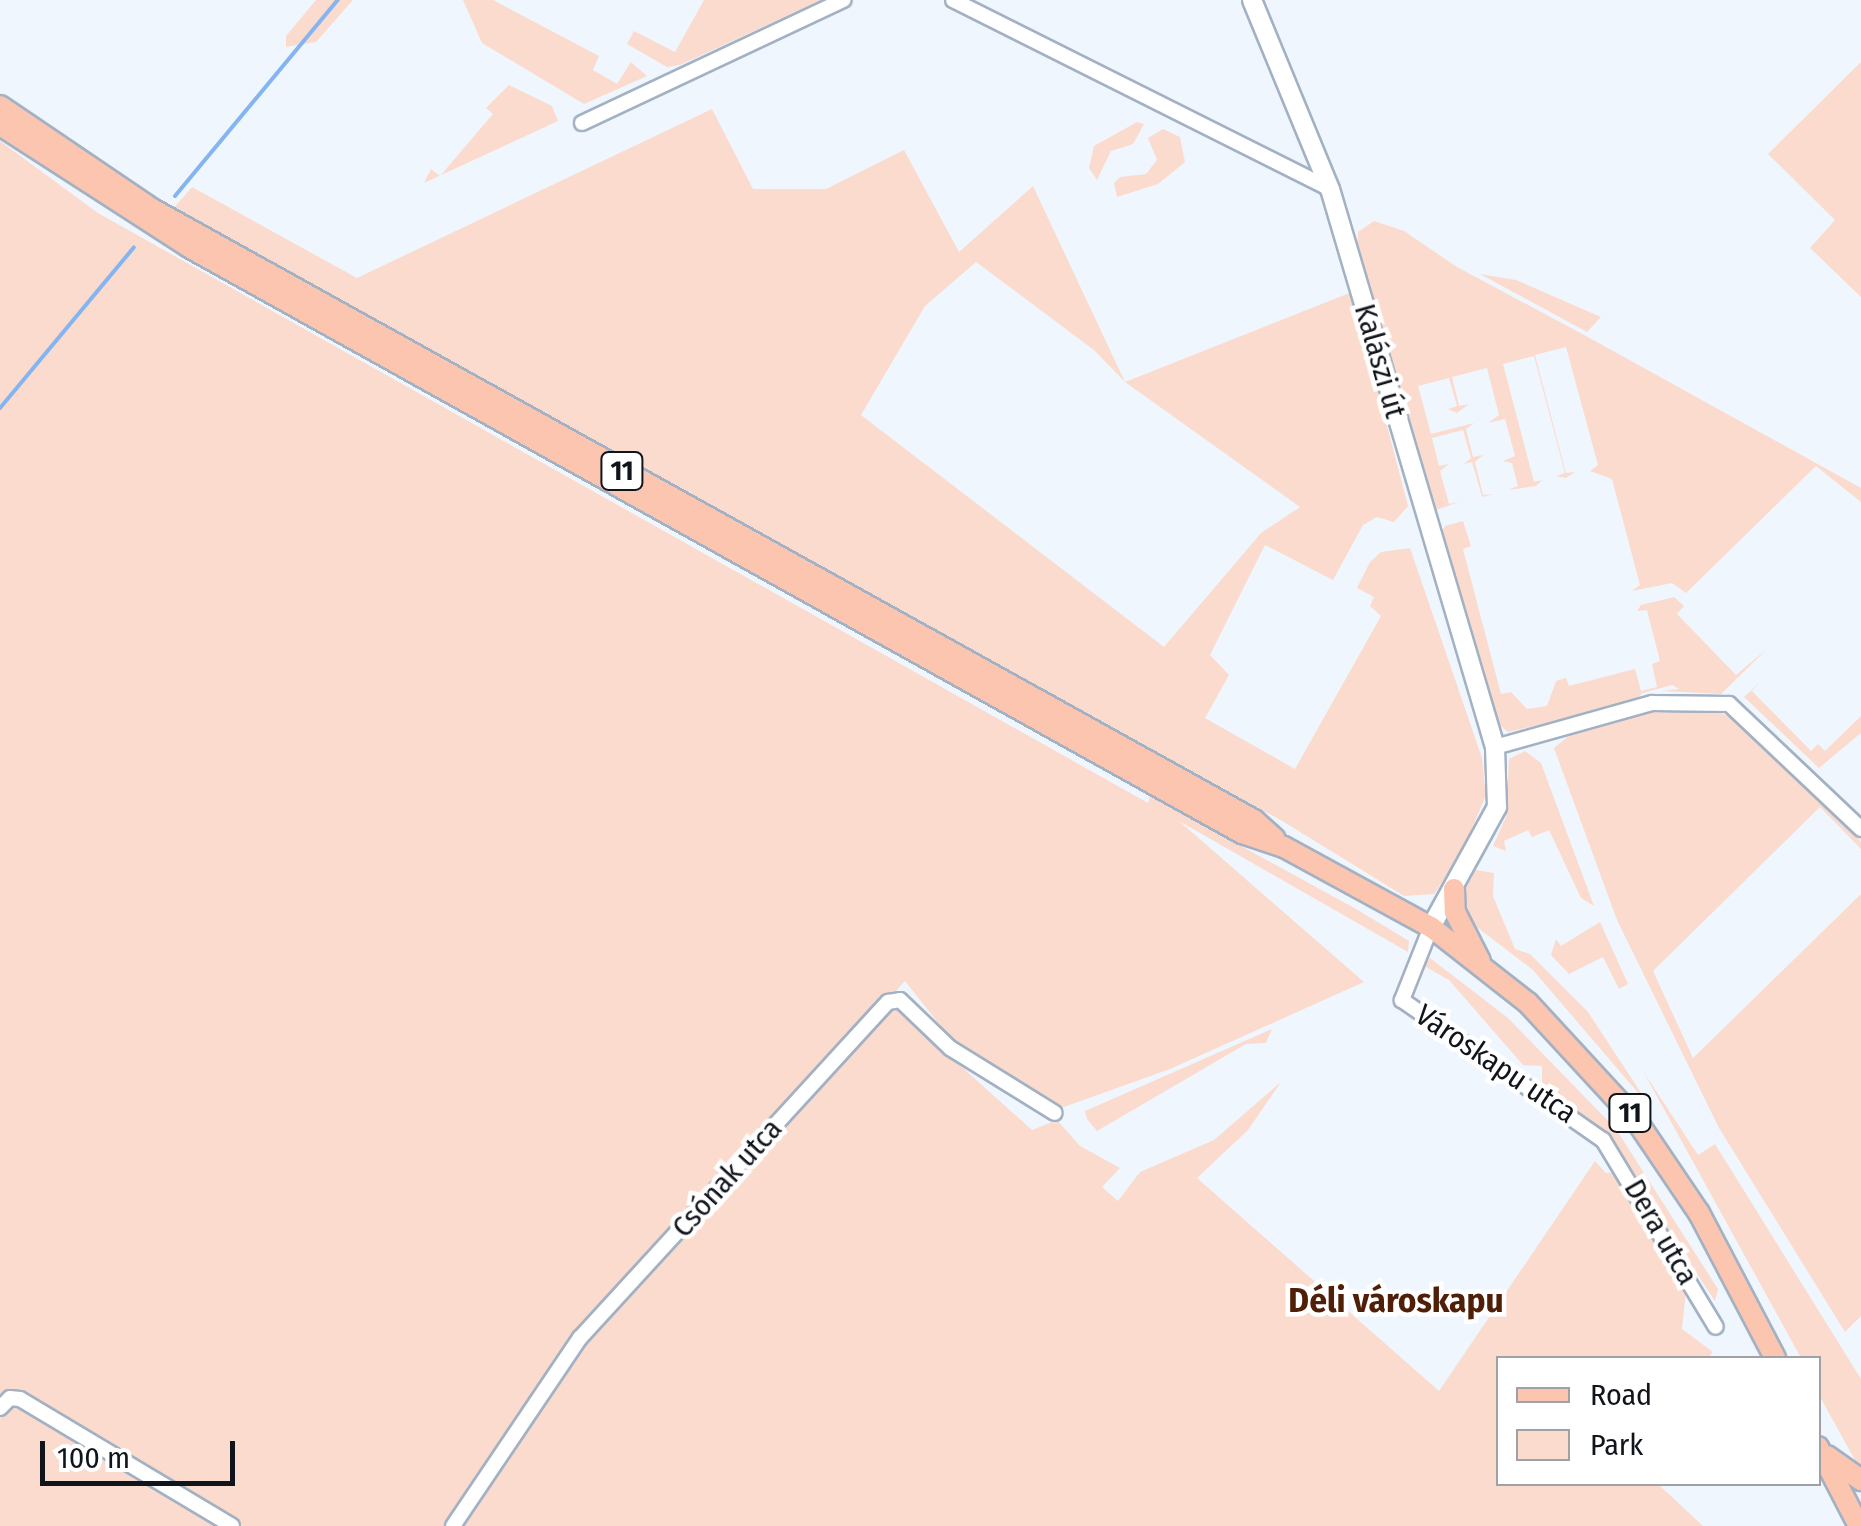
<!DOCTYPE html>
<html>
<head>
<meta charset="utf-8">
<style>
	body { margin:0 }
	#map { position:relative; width:1861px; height:1526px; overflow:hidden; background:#f0f6fe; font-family:"Fira Sans Condensed",sans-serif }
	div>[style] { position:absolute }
	.green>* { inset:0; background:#fbdbce }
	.stream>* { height:4px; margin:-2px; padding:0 2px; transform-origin:2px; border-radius:2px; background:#84b5f1 }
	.roads { filter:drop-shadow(2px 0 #a2b1c3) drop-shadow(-2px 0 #a2b1c3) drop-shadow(0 2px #a2b1c3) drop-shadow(0 -2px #a2b1c3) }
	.minor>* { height:14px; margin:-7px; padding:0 7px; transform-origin:7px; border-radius:7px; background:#fff }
	.secondary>* { height:18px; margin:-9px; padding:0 9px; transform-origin:9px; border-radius:9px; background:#fff }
	.primary>* { height:20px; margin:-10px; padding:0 10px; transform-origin:10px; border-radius:10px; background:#fbc5af }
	span { translate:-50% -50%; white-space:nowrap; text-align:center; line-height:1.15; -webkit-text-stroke:9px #fff; paint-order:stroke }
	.shield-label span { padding:2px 8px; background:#fff; border:2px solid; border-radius:8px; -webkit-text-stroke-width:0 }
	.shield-label { font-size:28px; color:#10151c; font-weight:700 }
	.street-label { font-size:30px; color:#10151c }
	.quarter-label { font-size:35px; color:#4f1f08; font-weight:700 }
	.legend { position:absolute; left:1496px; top:1356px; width:325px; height:130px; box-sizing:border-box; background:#fff; border:2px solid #9fa1a4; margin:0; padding:12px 18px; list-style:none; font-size:30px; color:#10151c }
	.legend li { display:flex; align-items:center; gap:20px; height:50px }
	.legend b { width:50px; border:2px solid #9fa1a4 }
	.scale { position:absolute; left:40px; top:1441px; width:195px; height:45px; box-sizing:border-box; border:5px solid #10151c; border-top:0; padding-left:12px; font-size:30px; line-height:35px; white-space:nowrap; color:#10151c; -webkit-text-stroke:8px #fff; paint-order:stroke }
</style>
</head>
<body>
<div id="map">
	<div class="green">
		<i style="clip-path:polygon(316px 0,353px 0,316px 42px,286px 47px,286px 36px)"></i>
		<i style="clip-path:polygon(463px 0,493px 0,599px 56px,593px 70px,617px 84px,631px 62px,647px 76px,584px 104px,482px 43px)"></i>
		<i style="clip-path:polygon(704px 0,821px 0,680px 65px,667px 67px,627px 44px,634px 31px,675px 52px)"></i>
		<i style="clip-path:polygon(1861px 62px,1861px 297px,1810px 248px,1835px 220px,1768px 154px)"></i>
		<i style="clip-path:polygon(509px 85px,552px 106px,558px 121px,424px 183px,431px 169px,440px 176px,493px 114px,486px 108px)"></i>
		<i style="clip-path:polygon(evenodd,712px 109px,753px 189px,826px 189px,904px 150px,959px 252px,1033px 186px,1125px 382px,1352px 292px,1408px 506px,1394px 522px,1377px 517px,1363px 525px,1333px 580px,1265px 545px,1210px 655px,1229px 675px,1205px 718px,1295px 769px,1381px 616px,1370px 606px,1374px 597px,1357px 588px,1370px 562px,1381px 552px,1410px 548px,1482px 758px,1486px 795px,1462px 852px,1434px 894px,1404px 896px,1284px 822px,172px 210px,192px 187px,357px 278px,712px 109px,976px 262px,1094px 350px,1125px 382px,1300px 507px,1261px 533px,1164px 647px,861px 415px,925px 306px,976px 262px)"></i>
		<i style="clip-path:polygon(1137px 122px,1144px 124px,1133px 144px,1111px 151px,1097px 180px,1089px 168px,1094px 146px)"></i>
		<i style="clip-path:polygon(1163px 129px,1180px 137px,1185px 162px,1158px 184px,1117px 197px,1114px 183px,1120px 177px,1146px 174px,1157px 160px,1148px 138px)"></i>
		<i style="clip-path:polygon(0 141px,98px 213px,1148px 803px,1150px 796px,1356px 909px,1409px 941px,1408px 952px,1179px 821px,1364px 982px,1170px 1069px,1064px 1107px,951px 1039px,905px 981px,574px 1340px,448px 1526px,0 1526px)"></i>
		<i style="clip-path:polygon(1374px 221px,1404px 231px,1457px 267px,1586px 336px,1861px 488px,1861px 502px,1816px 466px,1686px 593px,1672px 583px,1632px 591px,1640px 585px,1612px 479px,1590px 471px,1598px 465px,1566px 347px,1535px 355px,1566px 473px,1575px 472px,1566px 478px,1556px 476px,1565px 473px,1534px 356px,1503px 364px,1534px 482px,1542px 480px,1536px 486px,1508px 490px,1518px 486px,1512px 463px,1503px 461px,1515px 456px,1505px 419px,1488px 423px,1499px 415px,1487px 368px,1452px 377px,1459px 406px,1469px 404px,1457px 413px,1448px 409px,1457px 406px,1449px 378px,1418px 386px,1431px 434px,1474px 423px,1466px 429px,1473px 457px,1483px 455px,1475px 462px,1483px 495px,1493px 494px,1482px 497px,1472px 462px,1464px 464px,1471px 458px,1463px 430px,1432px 438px,1439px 466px,1449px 464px,1440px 471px,1449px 504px,1459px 502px,1436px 510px,1357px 255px,1358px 232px)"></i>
		<i style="clip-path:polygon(1480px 274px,1516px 280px,1601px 317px,1587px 332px)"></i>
		<i style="clip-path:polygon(1463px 521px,1471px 546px,1463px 549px,1501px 694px,1511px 692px,1527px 709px,1547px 706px,1556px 681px,1566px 678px,1569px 686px,1635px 669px,1641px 691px,1657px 687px,1652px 664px,1660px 661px,1647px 610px,1637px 611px,1641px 605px,1674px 597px,1684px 606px,1677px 614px,1736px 675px,1768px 648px,1721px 694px,1663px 691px,1679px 689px,1672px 685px,1642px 693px,1634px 703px,1508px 732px,1494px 720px,1440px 536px,1445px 526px)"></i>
		<i style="clip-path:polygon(1759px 683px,1752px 691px,1811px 751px,1818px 744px,1825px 751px,1861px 716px,1861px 733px,1819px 768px,1744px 697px)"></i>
		<i style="clip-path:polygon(1672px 706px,1722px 713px,1756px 733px,1861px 842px,1861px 849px,1820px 807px,1653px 971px,1693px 1058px,1861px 894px,1861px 1316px,1845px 1332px,1719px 1128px,1617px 920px,1554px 748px,1570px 735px)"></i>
		<i style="clip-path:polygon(1525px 751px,1541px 763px,1594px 906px,1581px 898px,1549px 830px,1532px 837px,1528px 830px,1504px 841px,1506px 851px,1493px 846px,1506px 817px,1509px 759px)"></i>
		<i style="clip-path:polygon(1476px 870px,1494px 873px,1493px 896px,1515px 949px,1530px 954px,1588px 1012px,1651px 1108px,1533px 970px,1465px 918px,1462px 895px)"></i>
		<i style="clip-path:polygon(1600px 922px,1628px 984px,1619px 989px,1603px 957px,1569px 974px,1551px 955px,1556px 939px,1561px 946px)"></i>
		<i style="clip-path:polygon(1430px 958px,1508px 1018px,1616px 1129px,1718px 1289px,1715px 1301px,1605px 1136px,1542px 1086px,1542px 1066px,1523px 1065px,1449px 980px,1424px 966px)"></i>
		<i style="clip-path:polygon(894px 1006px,1032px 1130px,1057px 1120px,1080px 1146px,1120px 1168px,1102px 1187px,1118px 1201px,1140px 1172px,1214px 1140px,1281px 1082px,1248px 1130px,1197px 1178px,1439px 1391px,1595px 1161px,1606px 1173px,1617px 1172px,1657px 1236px,1653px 1248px,1686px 1290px,1682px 1329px,1713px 1352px,1708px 1358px,1498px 1358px,1498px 1484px,1658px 1484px,1703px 1526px,457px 1526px,575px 1355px)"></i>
		<i style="clip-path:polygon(1272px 1029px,1266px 1043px,1246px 1044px,1097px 1131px,1087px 1119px,1085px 1111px)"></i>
		<i style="clip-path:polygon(1643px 1071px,1698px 1155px,1715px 1144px,1861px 1379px,1861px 1471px,1819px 1395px,1818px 1358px,1801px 1358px)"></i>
	</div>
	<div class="stream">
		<i style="left:175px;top:196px;width:255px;rotate:-50.3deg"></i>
		<i style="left:0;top:408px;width:209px;rotate:-50.2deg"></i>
	</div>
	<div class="roads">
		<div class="minor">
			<i style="left:953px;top:0;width:422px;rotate:26.6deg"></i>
			<i style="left:582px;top:123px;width:289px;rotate:-25.2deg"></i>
			<i style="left:1495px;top:747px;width:163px;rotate:-15.7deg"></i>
			<i style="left:1652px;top:703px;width:77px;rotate:0.7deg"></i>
			<i style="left:1729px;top:704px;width:182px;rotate:43.4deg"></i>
			<i style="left:1431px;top:927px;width:79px;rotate:111.7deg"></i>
			<i style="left:1402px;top:1000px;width:245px;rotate:34.9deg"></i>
			<i style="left:1603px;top:1140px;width:218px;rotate:58.9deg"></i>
			<i style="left:0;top:1408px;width:14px;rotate:-45deg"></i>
			<i style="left:10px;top:1398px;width:10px;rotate:6deg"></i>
			<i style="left:20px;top:1399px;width:247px;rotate:30.9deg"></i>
			<i style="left:453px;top:1526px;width:227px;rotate:-56deg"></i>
			<i style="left:580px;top:1338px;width:456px;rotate:-47.5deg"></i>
			<i style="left:888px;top:1002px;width:12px;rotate:-9deg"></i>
			<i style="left:900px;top:1000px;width:69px;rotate:43.8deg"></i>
			<i style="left:950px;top:1048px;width:123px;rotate:31.8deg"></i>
		</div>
		<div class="secondary">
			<i style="left:1252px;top:0;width:204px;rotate:67.6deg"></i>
			<i style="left:1330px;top:189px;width:582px;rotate:73.53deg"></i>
			<i style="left:1495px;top:747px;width:60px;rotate:88.1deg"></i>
			<i style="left:1497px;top:807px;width:137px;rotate:118.8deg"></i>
		</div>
		<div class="primary">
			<i style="left:0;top:106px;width:184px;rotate:34.1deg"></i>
			<i style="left:152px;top:209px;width:1260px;rotate:29.01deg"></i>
			<i style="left:1254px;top:820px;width:28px;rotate:42deg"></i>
			<i style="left:0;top:125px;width:225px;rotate:32.8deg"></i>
			<i style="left:189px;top:247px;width:1205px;rotate:29.1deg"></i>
			<i style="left:1242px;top:833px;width:44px;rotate:18.4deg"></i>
			<i style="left:1284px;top:847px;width:167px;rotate:28.6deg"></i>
			<i style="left:1431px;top:927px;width:123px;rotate:38.1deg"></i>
			<i style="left:1528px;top:1003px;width:159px;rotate:47.3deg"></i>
			<i style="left:1636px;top:1120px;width:112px;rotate:55.9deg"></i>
			<i style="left:1699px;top:1213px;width:164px;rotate:62.3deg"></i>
			<i style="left:1454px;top:889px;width:23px;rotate:88deg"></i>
			<i style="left:1455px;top:912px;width:55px;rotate:63deg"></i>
			<i style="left:1818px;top:1447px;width:89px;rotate:62.6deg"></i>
			<i style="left:1827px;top:1456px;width:42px;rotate:35.2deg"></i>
		</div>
	</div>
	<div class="shield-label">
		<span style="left:622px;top:471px">11</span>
		<span style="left:1630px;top:1113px">11</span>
	</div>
	<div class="street-label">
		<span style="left:1380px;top:361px;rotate:74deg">Kalászi út</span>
		<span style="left:1496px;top:1064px;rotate:34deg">Városkapu utca</span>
		<span style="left:727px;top:1178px;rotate:-48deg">Csónak utca</span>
		<span style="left:1661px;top:1232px;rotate:60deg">Dera utca</span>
	</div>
	<div class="quarter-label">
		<span style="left:1396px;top:1300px">Déli városkapu</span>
	</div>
	<ul class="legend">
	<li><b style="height:12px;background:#fbc5af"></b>Road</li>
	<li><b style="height:28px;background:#fbdbce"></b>Park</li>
	</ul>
	<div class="scale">100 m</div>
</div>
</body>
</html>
